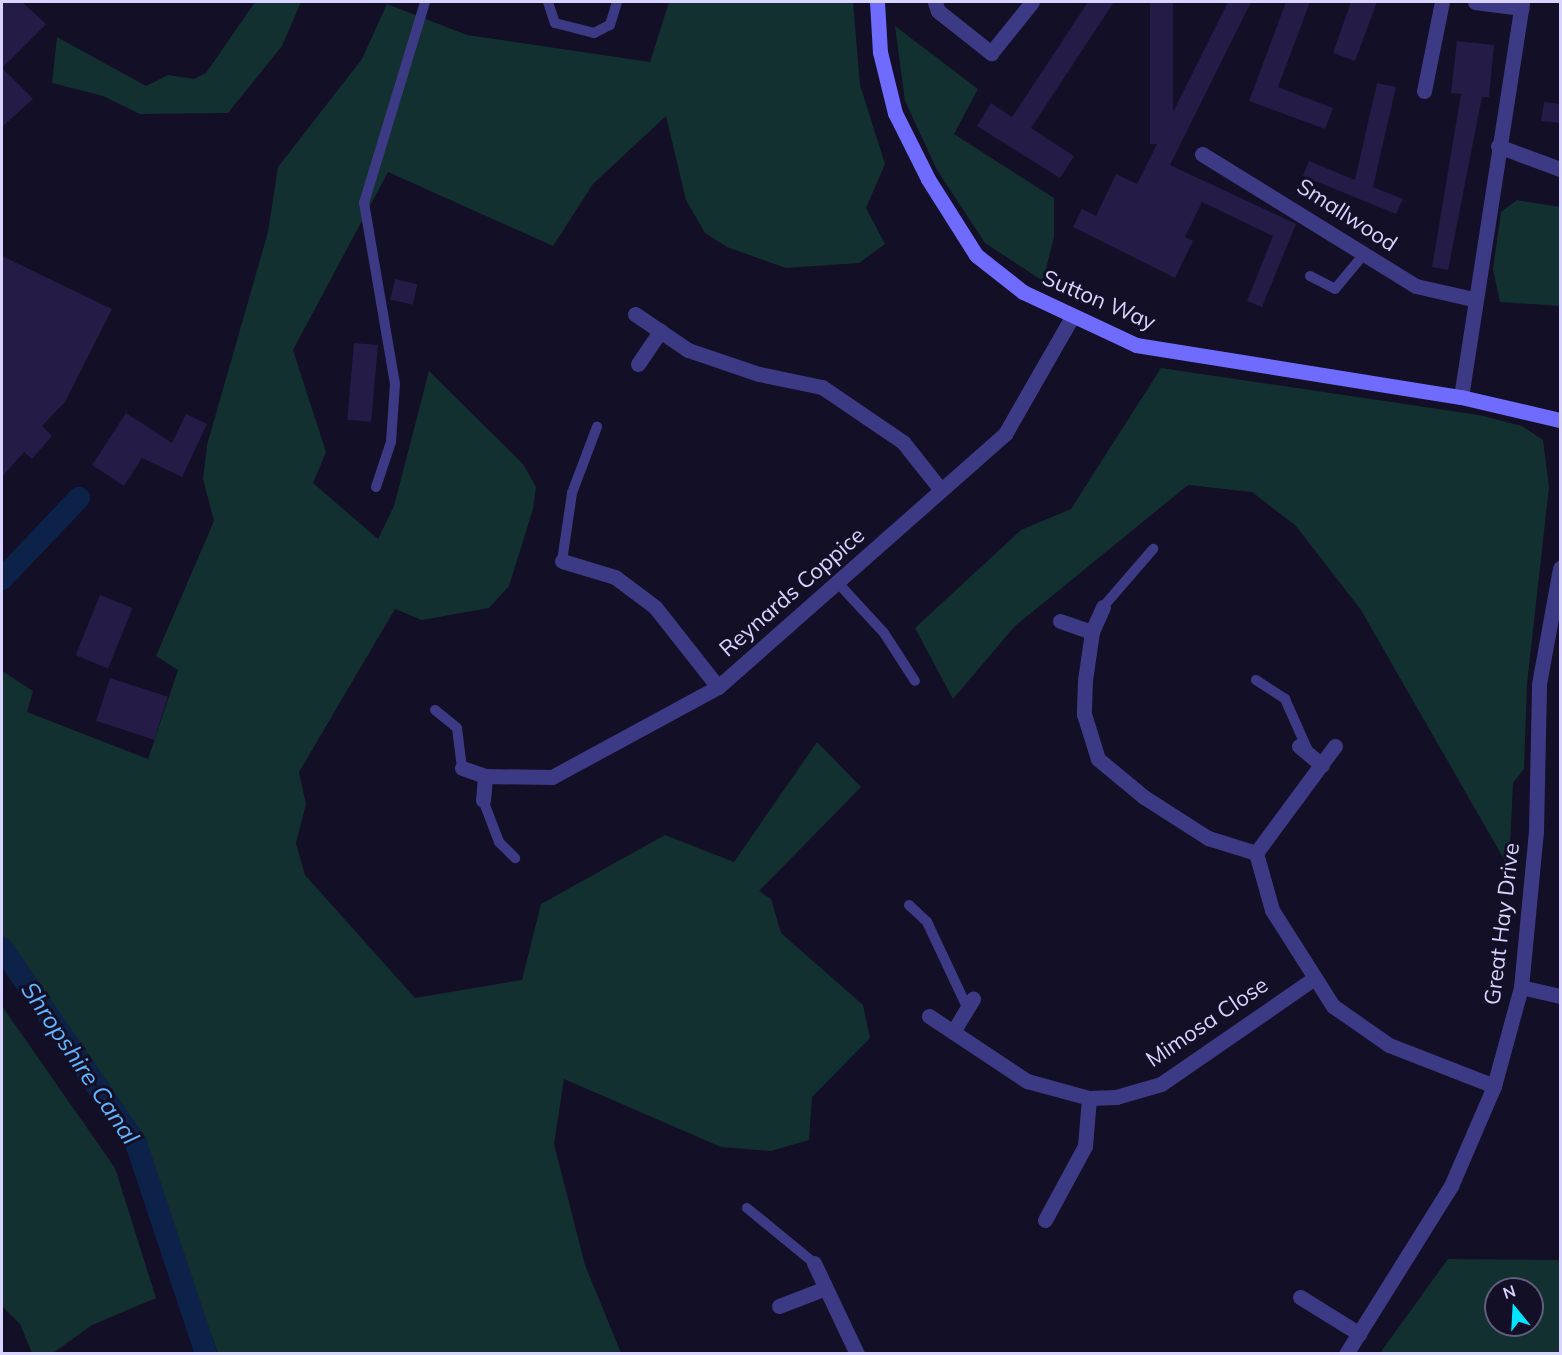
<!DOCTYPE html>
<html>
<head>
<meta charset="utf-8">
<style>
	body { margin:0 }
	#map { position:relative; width:1562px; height:1355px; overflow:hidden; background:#130f26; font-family:Mulish,sans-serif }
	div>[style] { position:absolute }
	.green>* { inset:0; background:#12302f }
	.canal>* { height:22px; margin:-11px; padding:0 11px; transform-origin:11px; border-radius:11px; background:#0c2248 }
	.building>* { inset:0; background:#241b47; transform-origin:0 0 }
	.lane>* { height:10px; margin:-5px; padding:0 5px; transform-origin:5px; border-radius:5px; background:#3d3a85 }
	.street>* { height:15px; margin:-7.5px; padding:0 7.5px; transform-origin:7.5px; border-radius:7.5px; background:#3d3a85 }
	.secondary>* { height:15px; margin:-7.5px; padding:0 7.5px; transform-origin:7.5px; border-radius:7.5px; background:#6f6bff }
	span { translate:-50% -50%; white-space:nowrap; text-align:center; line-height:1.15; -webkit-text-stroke:6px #130f26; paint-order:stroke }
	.street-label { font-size:22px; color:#d9d4ff }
	.water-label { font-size:24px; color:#62b6ff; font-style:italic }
	.frame { position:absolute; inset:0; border:3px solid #d9d4ff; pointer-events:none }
	.north { position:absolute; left:1484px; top:1277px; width:60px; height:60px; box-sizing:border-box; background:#130f26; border:2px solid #625e7d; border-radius:50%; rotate:342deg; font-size:16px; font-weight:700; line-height:24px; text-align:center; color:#d9d4ff }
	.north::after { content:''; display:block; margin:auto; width:21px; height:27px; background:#00e5ff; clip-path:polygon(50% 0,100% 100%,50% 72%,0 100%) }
</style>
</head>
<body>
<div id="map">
	<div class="green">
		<i style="clip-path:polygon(255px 2px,301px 2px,282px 46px,228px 113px,140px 114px,103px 96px,52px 83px,57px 37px,146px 86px,168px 75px,194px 79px,206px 73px)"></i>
		<i style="clip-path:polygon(669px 2px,853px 2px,860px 85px,885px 164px,866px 208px,885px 244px,859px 263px,786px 268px,727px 247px,705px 233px,686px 200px,666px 116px,593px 184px,553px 246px,388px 172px,293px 350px,326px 452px,313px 483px,378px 539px,394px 506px,429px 371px,523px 464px,536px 487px,533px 509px,509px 586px,489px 608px,422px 620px,395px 609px,299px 772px,306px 804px,296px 843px,305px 875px,415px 998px,522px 980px,541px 904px,665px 835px,734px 862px,817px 742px,861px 787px,759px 891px,771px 899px,781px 933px,863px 1005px,870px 1038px,812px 1097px,809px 1140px,771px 1151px,721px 1147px,564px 1079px,554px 1144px,585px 1265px,621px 1353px,218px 1353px,131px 1119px,68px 1051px,2px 940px,2px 671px,33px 691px,27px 712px,148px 759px,178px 670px,156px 656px,214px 521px,203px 479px,207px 445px,268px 232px,278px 167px,362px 59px,387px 4px,467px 35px,650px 62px)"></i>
		<i style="clip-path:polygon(895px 26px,978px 89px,954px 134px,1054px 198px,1054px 237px,1043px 281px,985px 243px,937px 170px,905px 101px)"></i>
		<i style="clip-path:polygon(1517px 200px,1560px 207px,1560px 306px,1500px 302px,1493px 269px,1501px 212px)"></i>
		<i style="clip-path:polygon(1161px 368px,1479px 415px,1522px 426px,1543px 440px,1549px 487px,1527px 684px,1524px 769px,1513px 783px,1509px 868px,1361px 610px,1296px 526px,1252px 492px,1188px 485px,1014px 627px,953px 699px,915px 628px,1021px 530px,1071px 509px)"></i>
		<i style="clip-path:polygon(2px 1006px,115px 1168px,156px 1298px,92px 1325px,53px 1353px,32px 1353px,20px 1324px,2px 1306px)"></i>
		<i style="clip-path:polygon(evenodd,1448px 1259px,1560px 1260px,1560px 1353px,1380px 1353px,1448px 1259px,1496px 1289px,1532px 1289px,1532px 1325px,1496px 1325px,1496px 1289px)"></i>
	</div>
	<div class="canal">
		<i style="left:2px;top:579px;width:112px;rotate:-46.5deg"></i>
		<i style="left:2px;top:948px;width:237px;rotate:55.5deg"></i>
		<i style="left:136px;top:1143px;width:222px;rotate:71.6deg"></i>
	</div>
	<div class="building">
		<i style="clip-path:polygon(2px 2px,22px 2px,46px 24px,2px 68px,33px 99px,2px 127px)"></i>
		<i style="clip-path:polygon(1088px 2px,1114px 2px,1031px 128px,1074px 156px,1060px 178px,977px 126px,991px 103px,1012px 117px)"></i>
		<i style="left:1150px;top:2px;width:23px;height:142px"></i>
		<i style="clip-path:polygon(1228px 2px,1251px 2px,1170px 165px,1296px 224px,1262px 307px,1247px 301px,1273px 236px,1202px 202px,1185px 237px,1193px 241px,1175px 278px,1073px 227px,1082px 209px,1096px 216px,1116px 174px,1137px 184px)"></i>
		<i style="clip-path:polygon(1286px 2px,1310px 2px,1278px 87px,1333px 108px,1325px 129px,1249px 101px)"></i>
		<i style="clip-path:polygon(1351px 2px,1377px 2px,1355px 61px,1333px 53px)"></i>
		<i style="clip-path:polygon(1457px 41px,1494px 45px,1489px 97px,1482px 97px,1448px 270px,1432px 267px,1461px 94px,1451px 93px)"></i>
		<i style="clip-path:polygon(1377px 83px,1396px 87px,1373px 187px,1403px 199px,1396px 214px,1303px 176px,1309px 161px,1355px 180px)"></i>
		<i style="clip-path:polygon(1544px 102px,1560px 104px,1560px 123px,1541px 121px)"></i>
		<i style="clip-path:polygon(2px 256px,112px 309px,65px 402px,42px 426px,52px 436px,32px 459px,24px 452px,2px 477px)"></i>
		<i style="left:395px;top:279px;width:23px;height:21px;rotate:13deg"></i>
		<i style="left:354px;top:343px;width:24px;height:77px;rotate:5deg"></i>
		<i style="clip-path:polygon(126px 413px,172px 443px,186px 414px,207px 424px,182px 477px,142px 458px,124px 486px,92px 465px)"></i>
		<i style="left:100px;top:595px;width:35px;height:65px;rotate:22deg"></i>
		<i style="left:110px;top:678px;width:61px;height:45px;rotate:18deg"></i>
	</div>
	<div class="lane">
		<i style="left:548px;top:2px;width:22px;rotate:72deg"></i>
		<i style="left:555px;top:23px;width:40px;rotate:14.4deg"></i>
		<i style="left:594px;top:33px;width:18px;rotate:-27deg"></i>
		<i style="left:610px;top:25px;width:24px;rotate:-73deg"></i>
		<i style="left:1310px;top:276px;width:28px;rotate:27deg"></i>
		<i style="left:1335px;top:289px;width:47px;rotate:-50.2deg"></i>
		<i style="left:376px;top:487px;width:47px;rotate:-71.6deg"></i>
		<i style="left:391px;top:442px;width:58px;rotate:-86.1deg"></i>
		<i style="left:395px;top:384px;width:184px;rotate:-99.7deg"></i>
		<i style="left:364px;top:203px;width:210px;rotate:-73.1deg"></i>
		<i style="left:562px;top:561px;width:69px;rotate:-81.6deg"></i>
		<i style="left:572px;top:493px;width:71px;rotate:-69.3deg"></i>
		<i style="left:837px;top:582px;width:69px;rotate:47.3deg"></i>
		<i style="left:884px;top:633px;width:57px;rotate:57.1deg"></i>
		<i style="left:1103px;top:607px;width:77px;rotate:-49.2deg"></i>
		<i style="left:1256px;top:680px;width:35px;rotate:33deg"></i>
		<i style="left:1285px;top:699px;width:59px;rotate:66deg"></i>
		<i style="left:435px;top:710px;width:28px;rotate:39deg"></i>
		<i style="left:457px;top:728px;width:40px;rotate:82.9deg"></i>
		<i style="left:483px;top:800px;width:45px;rotate:69.1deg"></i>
		<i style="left:499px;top:842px;width:23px;rotate:45deg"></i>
		<i style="left:909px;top:905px;width:25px;rotate:43deg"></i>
		<i style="left:927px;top:922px;width:96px;rotate:64.8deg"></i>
		<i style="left:747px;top:1208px;width:87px;rotate:39.4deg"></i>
	</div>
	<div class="street">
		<i style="left:935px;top:2px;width:9px;rotate:72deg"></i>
		<i style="left:938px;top:11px;width:68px;rotate:38.4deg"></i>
		<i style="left:991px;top:53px;width:65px;rotate:-51.2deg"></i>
		<i style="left:1475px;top:2px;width:47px;rotate:7.3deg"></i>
		<i style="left:1424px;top:91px;width:91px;rotate:-78.6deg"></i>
		<i style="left:1498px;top:146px;width:66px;rotate:20.4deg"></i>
		<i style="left:1202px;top:154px;width:251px;rotate:31.7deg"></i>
		<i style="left:1416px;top:286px;width:58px;rotate:12.8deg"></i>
		<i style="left:635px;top:314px;width:64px;rotate:34.2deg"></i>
		<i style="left:688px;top:350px;width:75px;rotate:18.7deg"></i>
		<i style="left:759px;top:374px;width:64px;rotate:11.7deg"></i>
		<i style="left:822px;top:387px;width:98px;rotate:34.2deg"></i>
		<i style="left:903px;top:442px;width:61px;rotate:51.6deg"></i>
		<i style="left:638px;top:364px;width:40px;rotate:-56deg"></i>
		<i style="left:1461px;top:397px;width:400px;rotate:-81.2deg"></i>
		<i style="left:562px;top:561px;width:55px;rotate:16.8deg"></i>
		<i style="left:615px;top:577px;width:50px;rotate:36.9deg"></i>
		<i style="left:655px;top:607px;width:102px;rotate:51.8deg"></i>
		<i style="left:1103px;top:607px;width:27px;rotate:114deg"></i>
		<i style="left:1092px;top:632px;width:49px;rotate:98.3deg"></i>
		<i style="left:1085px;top:680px;width:34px;rotate:92deg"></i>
		<i style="left:1084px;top:714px;width:47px;rotate:72.7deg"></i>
		<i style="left:1098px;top:759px;width:60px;rotate:39.6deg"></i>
		<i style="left:1144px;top:797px;width:76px;rotate:32.6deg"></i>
		<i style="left:1208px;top:838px;width:50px;rotate:17.4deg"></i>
		<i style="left:1060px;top:621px;width:34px;rotate:19deg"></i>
		<i style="left:1299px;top:746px;width:30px;rotate:40deg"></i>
		<i style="left:462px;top:768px;width:24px;rotate:19deg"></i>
		<i style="left:485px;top:776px;width:67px;rotate:0.9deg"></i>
		<i style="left:552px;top:777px;width:189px;rotate:-28.5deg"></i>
		<i style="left:718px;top:687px;width:383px;rotate:-41.4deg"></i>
		<i style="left:1005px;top:434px;width:135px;rotate:-60.2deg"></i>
		<i style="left:483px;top:800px;width:24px;rotate:-85deg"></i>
		<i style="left:1256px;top:853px;width:59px;rotate:74.3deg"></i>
		<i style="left:1272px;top:910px;width:114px;rotate:57.6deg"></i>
		<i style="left:1333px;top:1006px;width:68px;rotate:34.9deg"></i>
		<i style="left:1389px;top:1045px;width:113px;rotate:21.3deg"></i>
		<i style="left:1256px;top:853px;width:133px;rotate:-53.6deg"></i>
		<i style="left:1521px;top:987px;width:40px;rotate:13deg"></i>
		<i style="left:929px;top:1016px;width:118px;rotate:33.6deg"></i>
		<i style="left:1027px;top:1081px;width:64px;rotate:15.3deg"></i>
		<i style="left:1089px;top:1098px;width:27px;rotate:-2deg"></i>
		<i style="left:1116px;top:1097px;width:47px;rotate:-16.1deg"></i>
		<i style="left:1161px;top:1084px;width:185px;rotate:-34.6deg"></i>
		<i style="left:953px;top:1032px;width:39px;rotate:-59deg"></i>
		<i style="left:1045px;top:1220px;width:84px;rotate:-61.6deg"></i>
		<i style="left:1085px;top:1146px;width:48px;rotate:-85.2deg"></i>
		<i style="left:814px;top:1263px;width:101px;rotate:64.7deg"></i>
		<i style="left:1300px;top:1297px;width:70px;rotate:31.7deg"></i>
		<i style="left:779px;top:1306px;width:50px;rotate:-21deg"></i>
		<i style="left:1346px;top:1354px;width:198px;rotate:-58deg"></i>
		<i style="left:1451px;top:1186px;width:109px;rotate:-66.7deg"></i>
		<i style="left:1494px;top:1086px;width:103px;rotate:-74.7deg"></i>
		<i style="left:1521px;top:987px;width:157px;rotate:-84.5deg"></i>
		<i style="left:1536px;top:831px;width:147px;rotate:-88.8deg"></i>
		<i style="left:1539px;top:684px;width:118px;rotate:-79.7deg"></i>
	</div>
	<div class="secondary">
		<i style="left:877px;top:2px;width:50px;rotate:86.6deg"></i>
		<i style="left:880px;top:52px;width:63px;rotate:76.2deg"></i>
		<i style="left:895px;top:113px;width:74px;rotate:63.4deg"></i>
		<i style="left:928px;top:179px;width:90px;rotate:57.7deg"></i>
		<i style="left:976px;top:255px;width:60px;rotate:38.2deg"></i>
		<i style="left:1023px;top:292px;width:125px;rotate:25.1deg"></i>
		<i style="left:1136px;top:345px;width:329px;rotate:9.1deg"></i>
		<i style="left:1461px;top:397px;width:102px;rotate:13.1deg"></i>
	</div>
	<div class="street-label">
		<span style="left:1347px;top:215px;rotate:33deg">Smallwood</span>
		<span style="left:1099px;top:300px;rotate:23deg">Sutton Way</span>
		<span style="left:792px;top:592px;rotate:-41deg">Reynards Coppice</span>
		<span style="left:1502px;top:924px;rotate:-83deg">Great Hay Drive</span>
		<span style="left:1207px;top:1022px;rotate:-34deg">Mimosa Close</span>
	</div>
	<div class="water-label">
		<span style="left:80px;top:1063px;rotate:56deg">Shropshire Canal</span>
	</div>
	<div class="frame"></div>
	<div class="north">N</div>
</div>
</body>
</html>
